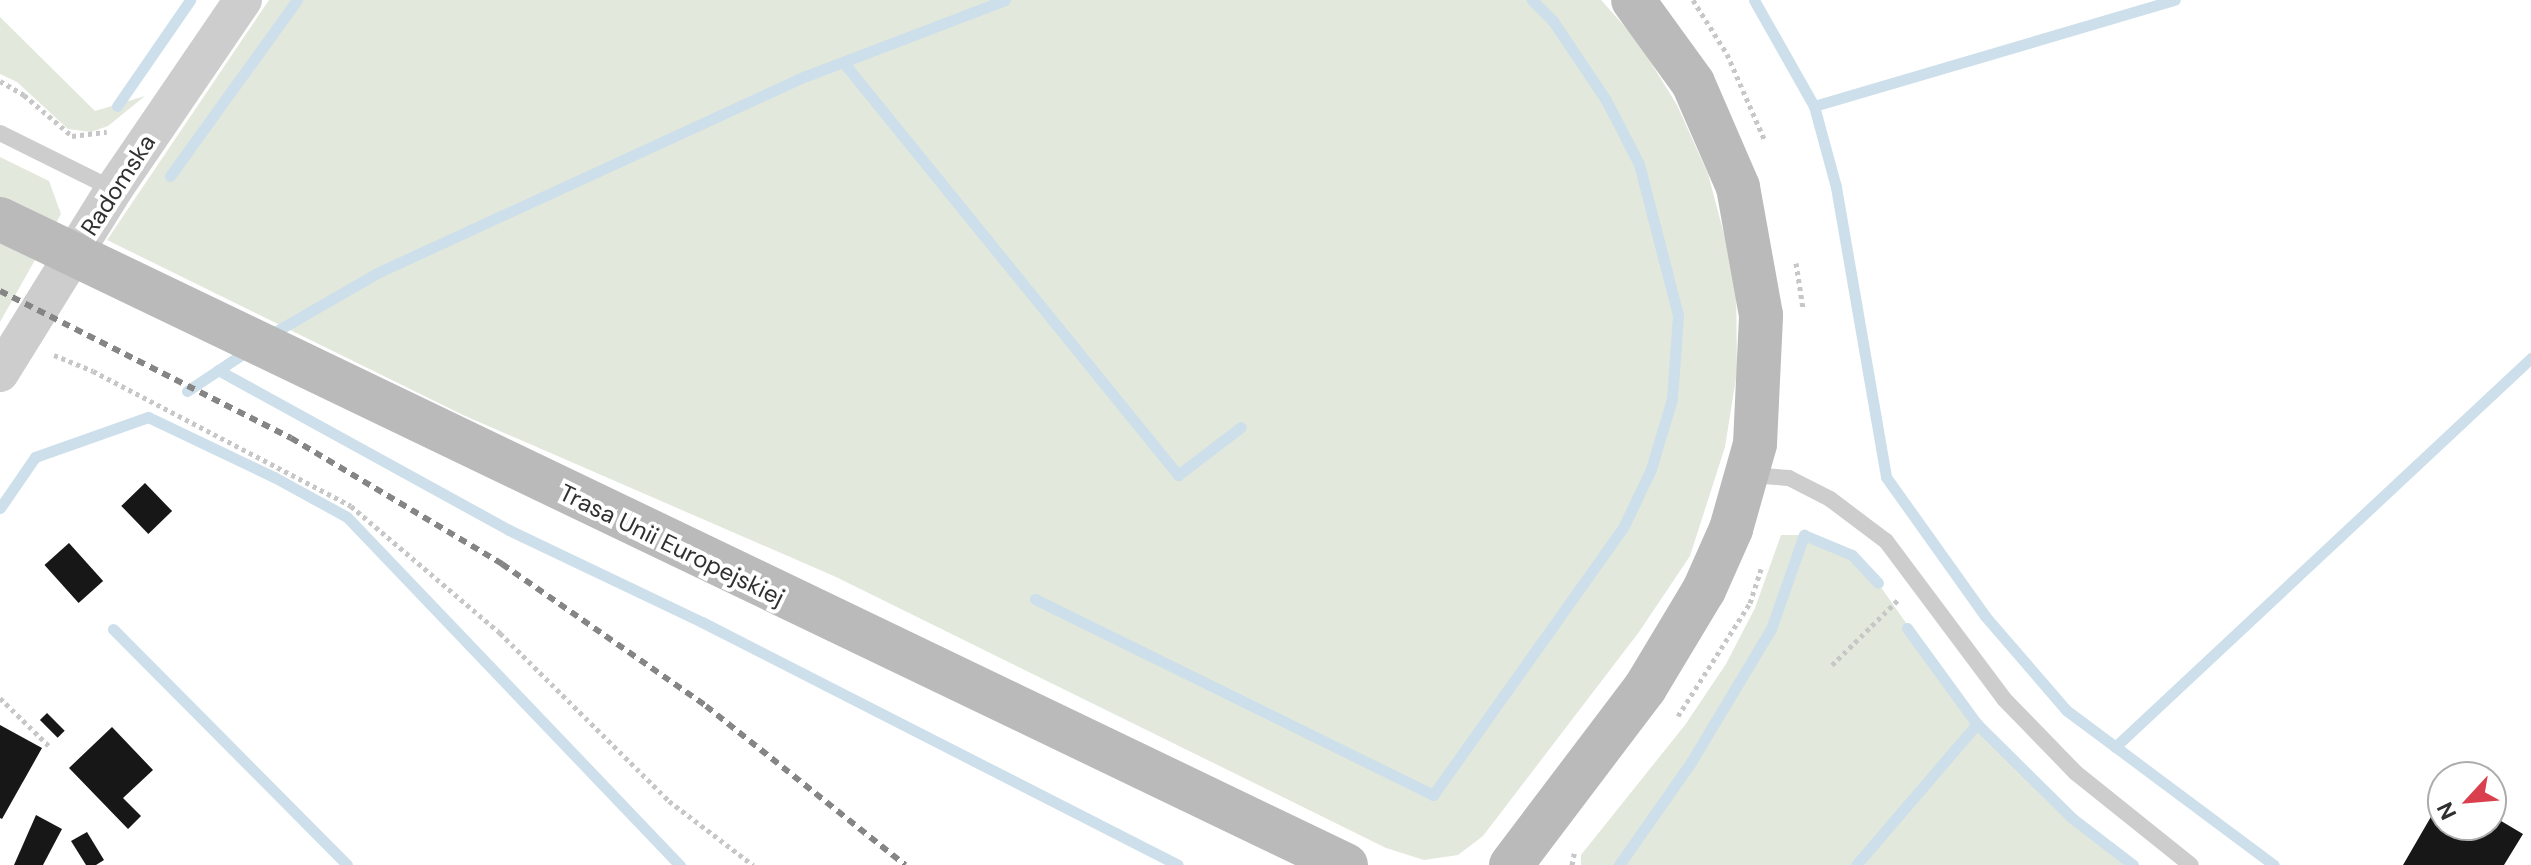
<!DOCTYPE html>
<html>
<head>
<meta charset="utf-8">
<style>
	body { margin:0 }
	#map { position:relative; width:2531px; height:865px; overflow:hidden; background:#fff; font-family:"DM Sans",sans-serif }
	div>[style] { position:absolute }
	.green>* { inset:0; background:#e3e8dc }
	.stream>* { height:11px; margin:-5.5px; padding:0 5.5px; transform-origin:5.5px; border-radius:5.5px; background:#ccdfea }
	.building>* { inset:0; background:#171717; transform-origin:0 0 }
	.path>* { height:5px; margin-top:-2.5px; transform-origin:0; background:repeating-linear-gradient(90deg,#c7c7c7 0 4px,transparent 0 8px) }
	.service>* { height:16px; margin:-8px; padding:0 8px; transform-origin:8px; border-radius:8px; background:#cdcdcd }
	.tertiary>* { height:38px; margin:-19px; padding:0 19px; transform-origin:19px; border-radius:19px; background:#cdcdcd }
	.secondary>* { height:44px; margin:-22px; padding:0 22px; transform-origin:22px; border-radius:22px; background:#bababa }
	.rail>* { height:6px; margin-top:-3px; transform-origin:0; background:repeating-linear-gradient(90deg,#858585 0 8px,transparent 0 14px) }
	span { translate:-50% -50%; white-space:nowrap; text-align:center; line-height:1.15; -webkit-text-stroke:8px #fff; paint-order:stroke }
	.street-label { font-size:24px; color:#303030 }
	.north { position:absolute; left:2427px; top:761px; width:80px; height:80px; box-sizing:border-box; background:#fff; border:2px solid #acacac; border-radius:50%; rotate:244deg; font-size:22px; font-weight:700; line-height:32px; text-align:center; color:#303030 }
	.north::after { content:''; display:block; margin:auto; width:28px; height:36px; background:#d93f4c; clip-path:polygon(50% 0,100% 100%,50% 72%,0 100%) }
</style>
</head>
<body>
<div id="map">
	<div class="green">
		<i style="clip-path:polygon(269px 0,1601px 0,1637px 40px,1677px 105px,1708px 174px,1736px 279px,1737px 372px,1725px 447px,1690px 556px,1639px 632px,1483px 836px,1458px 855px,1424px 860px,1386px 848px,836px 577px,463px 415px,107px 240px)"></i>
		<i style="clip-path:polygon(0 17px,95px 111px,145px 96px,108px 126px,91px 132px,68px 129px,17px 82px,0 74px)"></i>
		<i style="clip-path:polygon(0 157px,49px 181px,61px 214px,0 322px)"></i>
		<i style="clip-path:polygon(1781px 535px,1804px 535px,1852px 555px,1878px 583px,1977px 724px,2070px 815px,2133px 865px,1581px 865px,1581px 855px,1685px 725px,1726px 664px,1755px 608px)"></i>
	</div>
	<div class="stream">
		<i style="left:1754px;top:0;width:122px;rotate:60.5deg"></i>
		<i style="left:1814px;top:106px;width:84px;rotate:74.8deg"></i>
		<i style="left:1836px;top:187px;width:294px;rotate:80.2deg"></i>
		<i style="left:1886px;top:477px;width:171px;rotate:54.5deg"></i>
		<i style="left:1985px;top:616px;width:124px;rotate:49.2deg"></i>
		<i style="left:2066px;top:710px;width:259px;rotate:36.7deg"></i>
		<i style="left:843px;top:62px;width:532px;rotate:50.95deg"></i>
		<i style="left:1178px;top:475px;width:79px;rotate:-37.3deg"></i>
		<i style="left:117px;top:106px;width:129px;rotate:-55.4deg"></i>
		<i style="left:1814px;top:106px;width:376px;rotate:-16.4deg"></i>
		<i style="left:170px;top:176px;width:217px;rotate:-54.2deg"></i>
		<i style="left:268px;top:336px;width:126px;rotate:-30deg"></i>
		<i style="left:377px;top:273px;width:472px;rotate:-24.7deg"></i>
		<i style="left:806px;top:76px;width:213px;rotate:-20.9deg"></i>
		<i style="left:218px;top:370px;width:332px;rotate:28.8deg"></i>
		<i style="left:509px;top:530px;width:214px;rotate:25.5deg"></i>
		<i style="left:702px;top:622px;width:534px;rotate:27.04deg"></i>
		<i style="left:187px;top:391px;width:72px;rotate:-33.7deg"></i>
		<i style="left:0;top:508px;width:62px;rotate:-55.5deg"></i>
		<i style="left:35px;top:457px;width:120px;rotate:-19.5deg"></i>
		<i style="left:148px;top:417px;width:140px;rotate:25.5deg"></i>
		<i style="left:274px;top:477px;width:83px;rotate:28.7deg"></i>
		<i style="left:347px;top:517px;width:482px;rotate:46.3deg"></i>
		<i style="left:1035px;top:599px;width:444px;rotate:26.2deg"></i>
		<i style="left:1433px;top:795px;width:328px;rotate:-54.6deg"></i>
		<i style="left:1623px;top:528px;width:65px;rotate:-64.6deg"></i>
		<i style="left:1651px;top:469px;width:73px;rotate:-73.3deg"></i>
		<i style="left:1672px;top:399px;width:84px;rotate:-85.9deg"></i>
		<i style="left:1678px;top:315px;width:156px;rotate:-104.5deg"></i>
		<i style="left:1639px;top:164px;width:72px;rotate:-117.3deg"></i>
		<i style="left:1606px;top:100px;width:95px;rotate:-123.9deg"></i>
		<i style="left:1553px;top:21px;width:30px;rotate:-135deg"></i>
		<i style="left:1907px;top:628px;width:119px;rotate:53.9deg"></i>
		<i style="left:1977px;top:724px;width:134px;rotate:44.7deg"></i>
		<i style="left:2072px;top:818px;width:77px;rotate:37.6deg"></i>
		<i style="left:113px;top:629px;width:332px;rotate:45.2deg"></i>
		<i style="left:2115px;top:747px;width:570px;rotate:-43.08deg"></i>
		<i style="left:1619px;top:865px;width:126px;rotate:-55deg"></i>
		<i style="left:1691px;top:762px;width:155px;rotate:-59deg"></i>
		<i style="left:1771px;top:629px;width:100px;rotate:-70.7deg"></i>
		<i style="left:1804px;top:535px;width:52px;rotate:22.6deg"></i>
		<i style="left:1852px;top:555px;width:38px;rotate:47deg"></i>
		<i style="left:1856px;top:865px;width:186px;rotate:-49.4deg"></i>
	</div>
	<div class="building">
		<i style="left:145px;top:483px;width:39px;height:33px;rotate:46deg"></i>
		<i style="left:69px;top:543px;width:51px;height:33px;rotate:48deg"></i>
		<i style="left:47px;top:713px;width:25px;height:10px;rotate:45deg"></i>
		<i style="clip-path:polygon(0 725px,42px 748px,2px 819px,0 818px)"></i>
		<i style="clip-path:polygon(112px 727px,153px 770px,123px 798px,141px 816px,128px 829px,69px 768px)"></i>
		<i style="clip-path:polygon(2443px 796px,2443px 825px,2491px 825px,2491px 815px,2523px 834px,2504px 865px,2403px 865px)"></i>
		<i style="clip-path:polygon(36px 815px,62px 829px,43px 865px,14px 865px)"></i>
		<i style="clip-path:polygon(87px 832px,104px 860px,96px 865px,86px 865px,71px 841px)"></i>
	</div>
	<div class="path">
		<i style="left:1693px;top:0;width:64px;rotate:57.8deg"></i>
		<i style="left:1727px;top:54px;width:95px;rotate:66.4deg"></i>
		<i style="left:0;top:81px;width:28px;rotate:30deg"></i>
		<i style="left:24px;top:95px;width:63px;rotate:40.5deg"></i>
		<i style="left:72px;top:136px;width:35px;rotate:-7deg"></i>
		<i style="left:1796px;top:263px;width:46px;rotate:81.2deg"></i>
		<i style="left:54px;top:355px;width:42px;rotate:22.3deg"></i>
		<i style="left:93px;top:371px;width:291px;rotate:27.6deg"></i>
		<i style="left:351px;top:506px;width:196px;rotate:40.4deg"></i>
		<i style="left:500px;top:633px;width:238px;rotate:44.8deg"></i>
		<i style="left:669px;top:801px;width:106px;rotate:37.3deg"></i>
		<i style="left:1832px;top:665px;width:94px;rotate:-44.6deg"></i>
		<i style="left:0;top:698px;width:69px;rotate:44.4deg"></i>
		<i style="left:1678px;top:716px;width:134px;rotate:-57.5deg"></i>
		<i style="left:1750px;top:603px;width:36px;rotate:-72deg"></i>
		<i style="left:1572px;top:865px;width:15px;rotate:-79deg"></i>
	</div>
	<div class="service">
		<i style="left:0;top:133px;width:126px;rotate:26.4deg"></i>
		<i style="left:1749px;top:475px;width:40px;rotate:4.3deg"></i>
		<i style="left:1789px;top:478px;width:46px;rotate:27.1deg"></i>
		<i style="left:1830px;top:499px;width:70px;rotate:36.9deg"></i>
		<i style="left:1886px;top:541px;width:197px;rotate:53.2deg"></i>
		<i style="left:2004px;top:699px;width:103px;rotate:45.8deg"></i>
		<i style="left:2076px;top:773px;width:147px;rotate:38.7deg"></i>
	</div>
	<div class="tertiary">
		<i style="left:0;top:373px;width:216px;rotate:-58.2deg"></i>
		<i style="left:114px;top:189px;width:229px;rotate:-55.7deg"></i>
	</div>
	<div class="secondary">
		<i style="left:0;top:219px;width:1493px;rotate:25.64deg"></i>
		<i style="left:1511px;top:865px;width:222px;rotate:-52.9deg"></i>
		<i style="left:1645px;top:688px;width:114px;rotate:-59deg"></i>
		<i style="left:1704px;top:590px;width:67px;rotate:-66.1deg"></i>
		<i style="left:1731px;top:529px;width:88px;rotate:-74.2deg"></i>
		<i style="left:1755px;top:444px;width:129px;rotate:-87.3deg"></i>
		<i style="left:1761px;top:315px;width:130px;rotate:-100.2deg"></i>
		<i style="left:1738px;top:187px;width:113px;rotate:-113.4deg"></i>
		<i style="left:1693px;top:83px;width:102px;rotate:-125.9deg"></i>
	</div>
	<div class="rail">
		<i style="left:0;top:291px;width:326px;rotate:26.8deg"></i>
		<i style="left:291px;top:438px;width:246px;rotate:30.8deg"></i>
		<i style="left:502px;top:564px;width:249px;rotate:34.8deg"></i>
		<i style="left:706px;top:706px;width:255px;rotate:38.6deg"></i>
	</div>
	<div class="street-label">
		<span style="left:118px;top:185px;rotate:-57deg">Radomska</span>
		<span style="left:672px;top:545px;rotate:26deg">Trasa Unii Europejskiej</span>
	</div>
	<div class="north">N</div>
</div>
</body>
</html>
